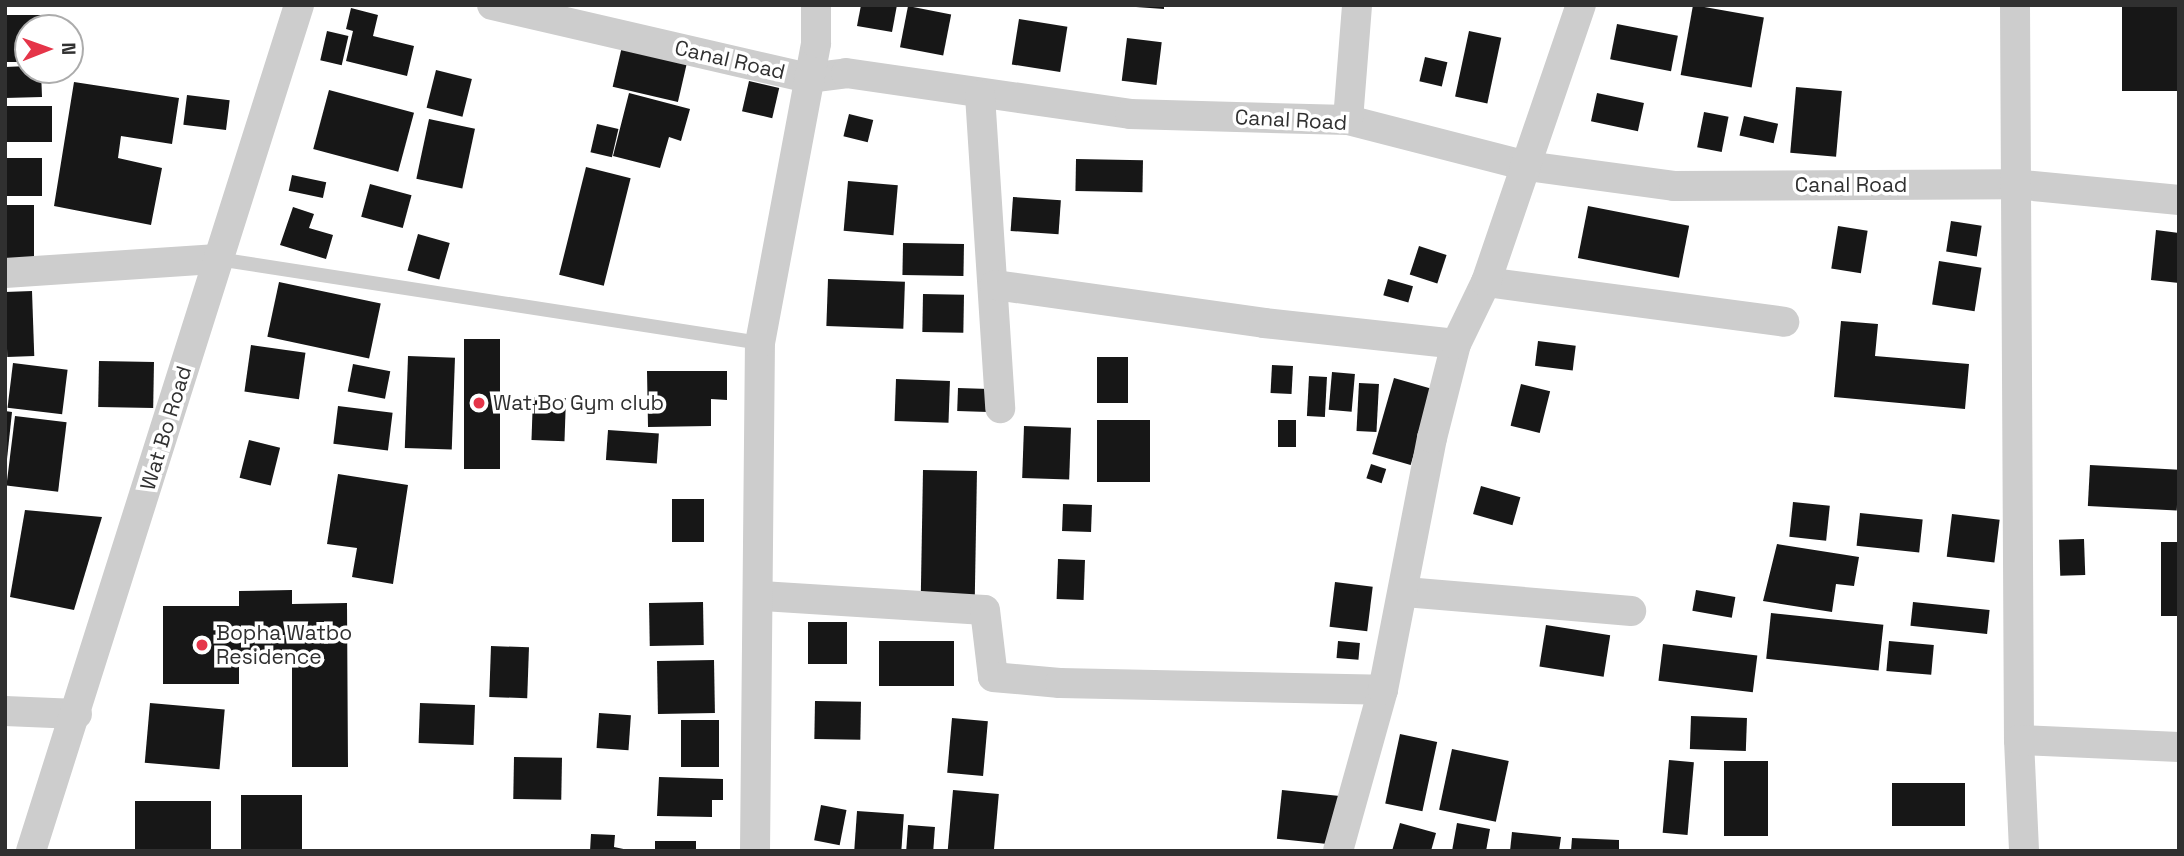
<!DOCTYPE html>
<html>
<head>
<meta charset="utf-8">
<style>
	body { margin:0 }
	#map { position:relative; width:2184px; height:856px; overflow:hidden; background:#fff; font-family:"Space Grotesk",sans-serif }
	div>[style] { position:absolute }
	.building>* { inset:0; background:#171717; transform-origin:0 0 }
	.lane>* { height:14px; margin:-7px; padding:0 7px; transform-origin:7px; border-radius:7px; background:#cdcdcd }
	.street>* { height:30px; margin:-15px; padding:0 15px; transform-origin:15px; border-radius:15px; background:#cdcdcd }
	.dots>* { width:19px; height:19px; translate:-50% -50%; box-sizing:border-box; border:4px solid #fff; border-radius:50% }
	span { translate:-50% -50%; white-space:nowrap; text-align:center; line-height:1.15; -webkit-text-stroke:7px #fff; paint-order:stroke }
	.street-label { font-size:21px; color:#303030 }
	.poi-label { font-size:21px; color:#303030 }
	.left { translate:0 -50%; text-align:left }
	.frame { position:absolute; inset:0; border:7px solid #303030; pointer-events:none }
	.north { position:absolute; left:14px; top:14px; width:70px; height:70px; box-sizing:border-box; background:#fff; border:2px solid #acacac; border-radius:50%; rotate:89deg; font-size:19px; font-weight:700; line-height:28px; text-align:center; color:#303030 }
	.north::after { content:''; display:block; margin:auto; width:24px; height:32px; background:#e53549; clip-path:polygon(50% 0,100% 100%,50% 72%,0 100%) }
</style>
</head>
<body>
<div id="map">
	<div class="building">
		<i style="clip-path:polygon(861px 5px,897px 5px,892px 32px,857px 26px)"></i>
		<i style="clip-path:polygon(1136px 5px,1164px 5px,1164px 9px,1136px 7px)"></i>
		<i style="left:1693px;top:5px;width:72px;height:71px;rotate:10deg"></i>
		<i style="left:2122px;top:5px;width:57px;height:86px"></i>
		<i style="left:908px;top:6px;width:44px;height:42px;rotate:11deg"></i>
		<i style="clip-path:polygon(351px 8px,378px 15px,373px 36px,414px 46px,407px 76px,346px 61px,353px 31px,346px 29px)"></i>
		<i style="clip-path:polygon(5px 15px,47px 15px,47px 28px,28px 28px,28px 62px,5px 62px)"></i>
		<i style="left:1019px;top:19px;width:49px;height:46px;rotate:9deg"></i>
		<i style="left:1617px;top:24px;width:62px;height:36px;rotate:11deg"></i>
		<i style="left:327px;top:31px;width:22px;height:30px;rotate:13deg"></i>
		<i style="left:1469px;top:31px;width:33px;height:67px;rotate:12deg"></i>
		<i style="left:1127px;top:38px;width:35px;height:43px;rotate:7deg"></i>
		<i style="left:623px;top:42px;width:67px;height:46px;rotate:13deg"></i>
		<i style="left:1425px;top:57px;width:23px;height:25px;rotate:13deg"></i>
		<i style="clip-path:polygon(28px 66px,28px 70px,41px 70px,42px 97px,5px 98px,5px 67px)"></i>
		<i style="left:436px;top:70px;width:37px;height:39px;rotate:14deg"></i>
		<i style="left:749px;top:81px;width:31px;height:31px;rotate:13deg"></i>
		<i style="clip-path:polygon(74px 82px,179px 98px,172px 144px,121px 136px,118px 158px,162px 168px,151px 225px,54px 206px)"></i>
		<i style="left:1796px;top:87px;width:46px;height:66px;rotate:5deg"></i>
		<i style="left:329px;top:90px;width:88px;height:61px;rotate:15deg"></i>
		<i style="clip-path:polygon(629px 93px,690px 109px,681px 141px,669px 137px,660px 168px,613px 156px)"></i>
		<i style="left:1597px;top:93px;width:48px;height:29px;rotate:12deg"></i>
		<i style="left:187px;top:95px;width:43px;height:30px;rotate:7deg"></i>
		<i style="left:52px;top:106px;width:36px;height:47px;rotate:90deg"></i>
		<i style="left:1704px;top:112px;width:25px;height:36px;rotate:11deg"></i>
		<i style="left:849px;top:114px;width:25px;height:23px;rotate:14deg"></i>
		<i style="left:1744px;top:116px;width:35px;height:20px;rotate:13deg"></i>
		<i style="left:429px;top:119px;width:47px;height:61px;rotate:12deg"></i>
		<i style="left:597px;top:124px;width:22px;height:29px;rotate:13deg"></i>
		<i style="left:5px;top:158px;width:37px;height:38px"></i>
		<i style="left:1076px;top:159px;width:67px;height:32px;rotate:1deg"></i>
		<i style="left:586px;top:167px;width:46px;height:111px;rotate:14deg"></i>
		<i style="left:292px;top:175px;width:35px;height:16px;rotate:12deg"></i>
		<i style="left:848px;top:181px;width:50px;height:50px;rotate:5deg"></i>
		<i style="left:370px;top:184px;width:43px;height:34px;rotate:15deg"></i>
		<i style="left:1013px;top:197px;width:48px;height:34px;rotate:4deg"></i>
		<i style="left:5px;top:205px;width:29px;height:54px"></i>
		<i style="left:1588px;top:206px;width:103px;height:53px;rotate:11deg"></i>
		<i style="clip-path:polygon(293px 207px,314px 214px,309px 228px,333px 235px,326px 259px,280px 245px)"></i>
		<i style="left:1951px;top:221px;width:31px;height:31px;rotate:9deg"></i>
		<i style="left:1838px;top:226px;width:30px;height:43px;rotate:9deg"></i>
		<i style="clip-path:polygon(2156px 230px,2179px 233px,2179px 283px,2151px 280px)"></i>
		<i style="left:418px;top:234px;width:33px;height:38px;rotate:16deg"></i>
		<i style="left:903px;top:243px;width:61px;height:32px;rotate:1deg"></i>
		<i style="left:1419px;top:246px;width:29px;height:30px;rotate:18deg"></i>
		<i style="left:1939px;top:261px;width:43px;height:44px;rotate:9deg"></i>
		<i style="left:828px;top:279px;width:77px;height:47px;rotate:2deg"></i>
		<i style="left:1388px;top:279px;width:26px;height:17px;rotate:16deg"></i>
		<i style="left:279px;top:282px;width:104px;height:56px;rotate:12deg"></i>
		<i style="left:32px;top:291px;width:65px;height:27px;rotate:88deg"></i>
		<i style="left:923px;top:294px;width:41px;height:38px;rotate:1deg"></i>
		<i style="clip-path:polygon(1841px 321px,1878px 324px,1875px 356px,1969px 364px,1965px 409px,1834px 397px)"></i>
		<i style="left:464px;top:339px;width:36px;height:130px"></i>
		<i style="left:1538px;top:341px;width:38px;height:25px;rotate:7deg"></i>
		<i style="left:251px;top:345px;width:55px;height:47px;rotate:8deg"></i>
		<i style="left:408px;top:356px;width:47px;height:92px;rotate:2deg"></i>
		<i style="left:1097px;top:357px;width:31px;height:46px"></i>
		<i style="left:99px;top:361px;width:55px;height:46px;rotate:1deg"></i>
		<i style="left:13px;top:363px;width:55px;height:45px;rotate:7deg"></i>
		<i style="left:353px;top:364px;width:38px;height:28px;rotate:11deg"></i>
		<i style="left:1272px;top:365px;width:21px;height:28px;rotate:3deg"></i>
		<i style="clip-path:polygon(647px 371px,727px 371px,727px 400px,711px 399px,711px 426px,648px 427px)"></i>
		<i style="left:1332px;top:372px;width:23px;height:38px;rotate:5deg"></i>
		<i style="left:1309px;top:376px;width:18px;height:40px;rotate:3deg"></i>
		<i style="left:1394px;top:378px;width:40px;height:79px;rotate:16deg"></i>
		<i style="left:896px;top:379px;width:54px;height:42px;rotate:2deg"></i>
		<i style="left:1359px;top:383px;width:20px;height:48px;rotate:3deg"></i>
		<i style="left:1521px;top:384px;width:30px;height:43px;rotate:14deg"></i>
		<i style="left:958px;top:388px;width:31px;height:23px;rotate:2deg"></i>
		<i style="left:533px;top:397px;width:33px;height:43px;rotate:2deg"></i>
		<i style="left:338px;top:406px;width:55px;height:38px;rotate:7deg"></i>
		<i style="clip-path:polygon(5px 411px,12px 412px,7px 459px,5px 458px)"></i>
		<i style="left:15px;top:416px;width:52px;height:70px;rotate:7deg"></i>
		<i style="left:1097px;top:420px;width:53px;height:62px"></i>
		<i style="left:1278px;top:420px;width:18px;height:27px"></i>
		<i style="left:1024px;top:426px;width:47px;height:52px;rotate:2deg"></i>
		<i style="left:608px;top:430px;width:51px;height:30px;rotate:4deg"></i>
		<i style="left:249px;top:440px;width:32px;height:39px;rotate:14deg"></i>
		<i style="left:1371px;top:464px;width:16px;height:15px;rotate:18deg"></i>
		<i style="left:2090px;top:465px;width:89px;height:41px;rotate:3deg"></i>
		<i style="left:923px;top:470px;width:54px;height:125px;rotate:1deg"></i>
		<i style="clip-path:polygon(338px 474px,408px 485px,393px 584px,352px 577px,357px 548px,327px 544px)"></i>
		<i style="left:1481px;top:486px;width:41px;height:29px;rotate:16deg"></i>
		<i style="left:704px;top:499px;width:43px;height:32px;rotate:90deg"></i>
		<i style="left:1793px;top:502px;width:37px;height:35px;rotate:6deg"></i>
		<i style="left:1063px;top:504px;width:29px;height:27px;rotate:2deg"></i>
		<i style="clip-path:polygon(25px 510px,102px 517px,74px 610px,10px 597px)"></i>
		<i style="left:1860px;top:513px;width:63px;height:33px;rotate:6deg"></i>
		<i style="left:1952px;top:514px;width:48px;height:43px;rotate:7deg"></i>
		<i style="left:2084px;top:539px;width:36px;height:25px;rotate:88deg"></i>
		<i style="left:2179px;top:542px;width:74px;height:18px;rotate:90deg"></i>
		<i style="clip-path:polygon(1777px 544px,1859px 557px,1854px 586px,1836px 584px,1832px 612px,1763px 601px)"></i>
		<i style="left:1058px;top:559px;width:27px;height:40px;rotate:2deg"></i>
		<i style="left:1335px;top:582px;width:38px;height:45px;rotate:7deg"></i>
		<i style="clip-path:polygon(292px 590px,292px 604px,347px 603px,348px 767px,292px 767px,292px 656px,239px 655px,239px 684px,163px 684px,163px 606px,239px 606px,239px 591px)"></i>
		<i style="left:1696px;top:590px;width:40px;height:21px;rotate:10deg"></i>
		<i style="left:703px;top:602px;width:43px;height:54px;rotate:89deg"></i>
		<i style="left:1913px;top:602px;width:77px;height:24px;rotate:6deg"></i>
		<i style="left:1771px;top:613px;width:113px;height:46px;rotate:6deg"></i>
		<i style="left:808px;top:622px;width:39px;height:42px"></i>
		<i style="left:1546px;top:625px;width:65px;height:42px;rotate:9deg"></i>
		<i style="left:879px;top:641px;width:75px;height:45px"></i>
		<i style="left:1338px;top:641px;width:22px;height:17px;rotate:5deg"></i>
		<i style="left:1889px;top:641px;width:45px;height:30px;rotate:5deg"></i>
		<i style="left:1663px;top:644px;width:95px;height:37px;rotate:7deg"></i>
		<i style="left:491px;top:646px;width:38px;height:51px;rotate:2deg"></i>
		<i style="left:714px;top:660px;width:53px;height:57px;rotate:89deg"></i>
		<i style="left:815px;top:701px;width:46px;height:38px;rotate:1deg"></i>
		<i style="left:150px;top:703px;width:75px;height:60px;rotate:5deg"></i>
		<i style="left:420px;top:703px;width:55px;height:40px;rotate:2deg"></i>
		<i style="left:599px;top:713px;width:32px;height:35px;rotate:4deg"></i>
		<i style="left:1691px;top:716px;width:56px;height:33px;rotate:2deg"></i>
		<i style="left:952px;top:718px;width:36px;height:55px;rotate:5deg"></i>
		<i style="left:681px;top:720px;width:38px;height:47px"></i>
		<i style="left:1400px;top:734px;width:38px;height:71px;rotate:12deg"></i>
		<i style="left:1452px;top:749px;width:58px;height:62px;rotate:12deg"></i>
		<i style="left:514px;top:757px;width:48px;height:42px;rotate:1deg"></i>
		<i style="left:1669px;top:760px;width:25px;height:73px;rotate:5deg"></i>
		<i style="left:1724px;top:761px;width:44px;height:75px"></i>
		<i style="clip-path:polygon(659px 777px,723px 779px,723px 800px,712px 800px,712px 817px,657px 816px)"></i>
		<i style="left:1892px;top:783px;width:73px;height:43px"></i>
		<i style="left:953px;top:790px;width:46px;height:61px;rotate:5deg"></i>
		<i style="left:1282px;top:790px;width:58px;height:49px;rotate:6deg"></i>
		<i style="left:241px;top:795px;width:61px;height:56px"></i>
		<i style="left:135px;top:801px;width:76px;height:50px"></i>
		<i style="left:821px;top:805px;width:26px;height:36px;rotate:11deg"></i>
		<i style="left:857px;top:811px;width:47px;height:38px;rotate:4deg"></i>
		<i style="clip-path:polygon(1400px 823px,1436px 833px,1431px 851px,1392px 851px)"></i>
		<i style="clip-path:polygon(1457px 823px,1490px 829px,1486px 851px,1452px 851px)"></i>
		<i style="left:908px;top:825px;width:27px;height:26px;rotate:4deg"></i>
		<i style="clip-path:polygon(1512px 832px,1561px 837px,1559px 851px,1510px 851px)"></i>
		<i style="clip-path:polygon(591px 834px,615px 835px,614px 847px,633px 851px,590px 851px)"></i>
		<i style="clip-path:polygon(1572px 838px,1619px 840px,1619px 851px,1571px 851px)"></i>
		<i style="left:655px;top:841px;width:41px;height:10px"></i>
	</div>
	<div class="lane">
		<i style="left:218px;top:259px;width:548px;rotate:8.81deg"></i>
	</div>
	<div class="street">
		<i style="left:492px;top:5px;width:324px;rotate:13deg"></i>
		<i style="left:808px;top:78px;width:38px;rotate:-7deg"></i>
		<i style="left:846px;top:73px;width:287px;rotate:8.2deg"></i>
		<i style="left:1130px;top:114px;width:218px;rotate:1.6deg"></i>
		<i style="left:1348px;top:120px;width:185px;rotate:14.4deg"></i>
		<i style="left:1527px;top:166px;width:148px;rotate:7.7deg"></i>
		<i style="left:1674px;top:186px;width:339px;rotate:-0.3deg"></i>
		<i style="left:2013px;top:184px;width:167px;rotate:5.5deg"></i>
		<i style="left:2015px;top:5px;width:735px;rotate:89.69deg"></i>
		<i style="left:2019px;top:740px;width:111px;rotate:87.4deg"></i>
		<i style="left:980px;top:95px;width:314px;rotate:86.3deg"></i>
		<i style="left:1348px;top:120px;width:115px;rotate:-85.5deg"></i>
		<i style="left:5px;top:273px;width:213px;rotate:-3.8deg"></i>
		<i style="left:1486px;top:282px;width:301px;rotate:7.6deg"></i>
		<i style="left:995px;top:285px;width:272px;rotate:8deg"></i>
		<i style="left:1264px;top:323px;width:193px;rotate:6.2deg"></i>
		<i style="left:1405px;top:592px;width:227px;rotate:4.8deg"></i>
		<i style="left:761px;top:596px;width:224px;rotate:3.6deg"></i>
		<i style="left:985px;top:610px;width:67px;rotate:83.2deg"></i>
		<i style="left:993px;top:677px;width:67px;rotate:5.1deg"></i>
		<i style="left:1060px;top:683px;width:323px;rotate:1.2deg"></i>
		<i style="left:5px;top:711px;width:72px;rotate:2.4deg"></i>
		<i style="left:2019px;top:740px;width:160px;rotate:2.5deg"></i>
		<i style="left:31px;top:851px;width:887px;rotate:-72.42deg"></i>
		<i style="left:755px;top:851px;width:508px;rotate:-89.44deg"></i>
		<i style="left:760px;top:343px;width:305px;rotate:-79.4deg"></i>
		<i style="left:816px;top:43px;width:38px;rotate:-90deg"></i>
		<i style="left:1338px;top:851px;width:167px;rotate:-74.4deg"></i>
		<i style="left:1383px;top:690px;width:257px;rotate:-79deg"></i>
		<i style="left:1432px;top:438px;width:97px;rotate:-75.7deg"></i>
		<i style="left:1456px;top:344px;width:69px;rotate:-64.2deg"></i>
		<i style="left:1486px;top:282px;width:293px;rotate:-71.1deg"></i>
	</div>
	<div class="dots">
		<i style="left:479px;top:403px;background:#e53549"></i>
		<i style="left:202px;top:645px;background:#e53549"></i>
	</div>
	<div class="street-label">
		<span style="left:730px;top:60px;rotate:13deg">Canal Road</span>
		<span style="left:1291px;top:120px;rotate:3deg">Canal Road</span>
		<span style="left:1851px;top:185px">Canal Road</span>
		<span style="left:166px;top:428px;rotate:-73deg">Wat Bo Road</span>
	</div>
	<div class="poi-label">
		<span class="left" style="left:493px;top:403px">Wat Bo Gym club</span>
		<span class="left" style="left:216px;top:645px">Bopha Watbo<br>Residence</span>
	</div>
	<div class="frame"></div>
	<div class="north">N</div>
</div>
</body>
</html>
